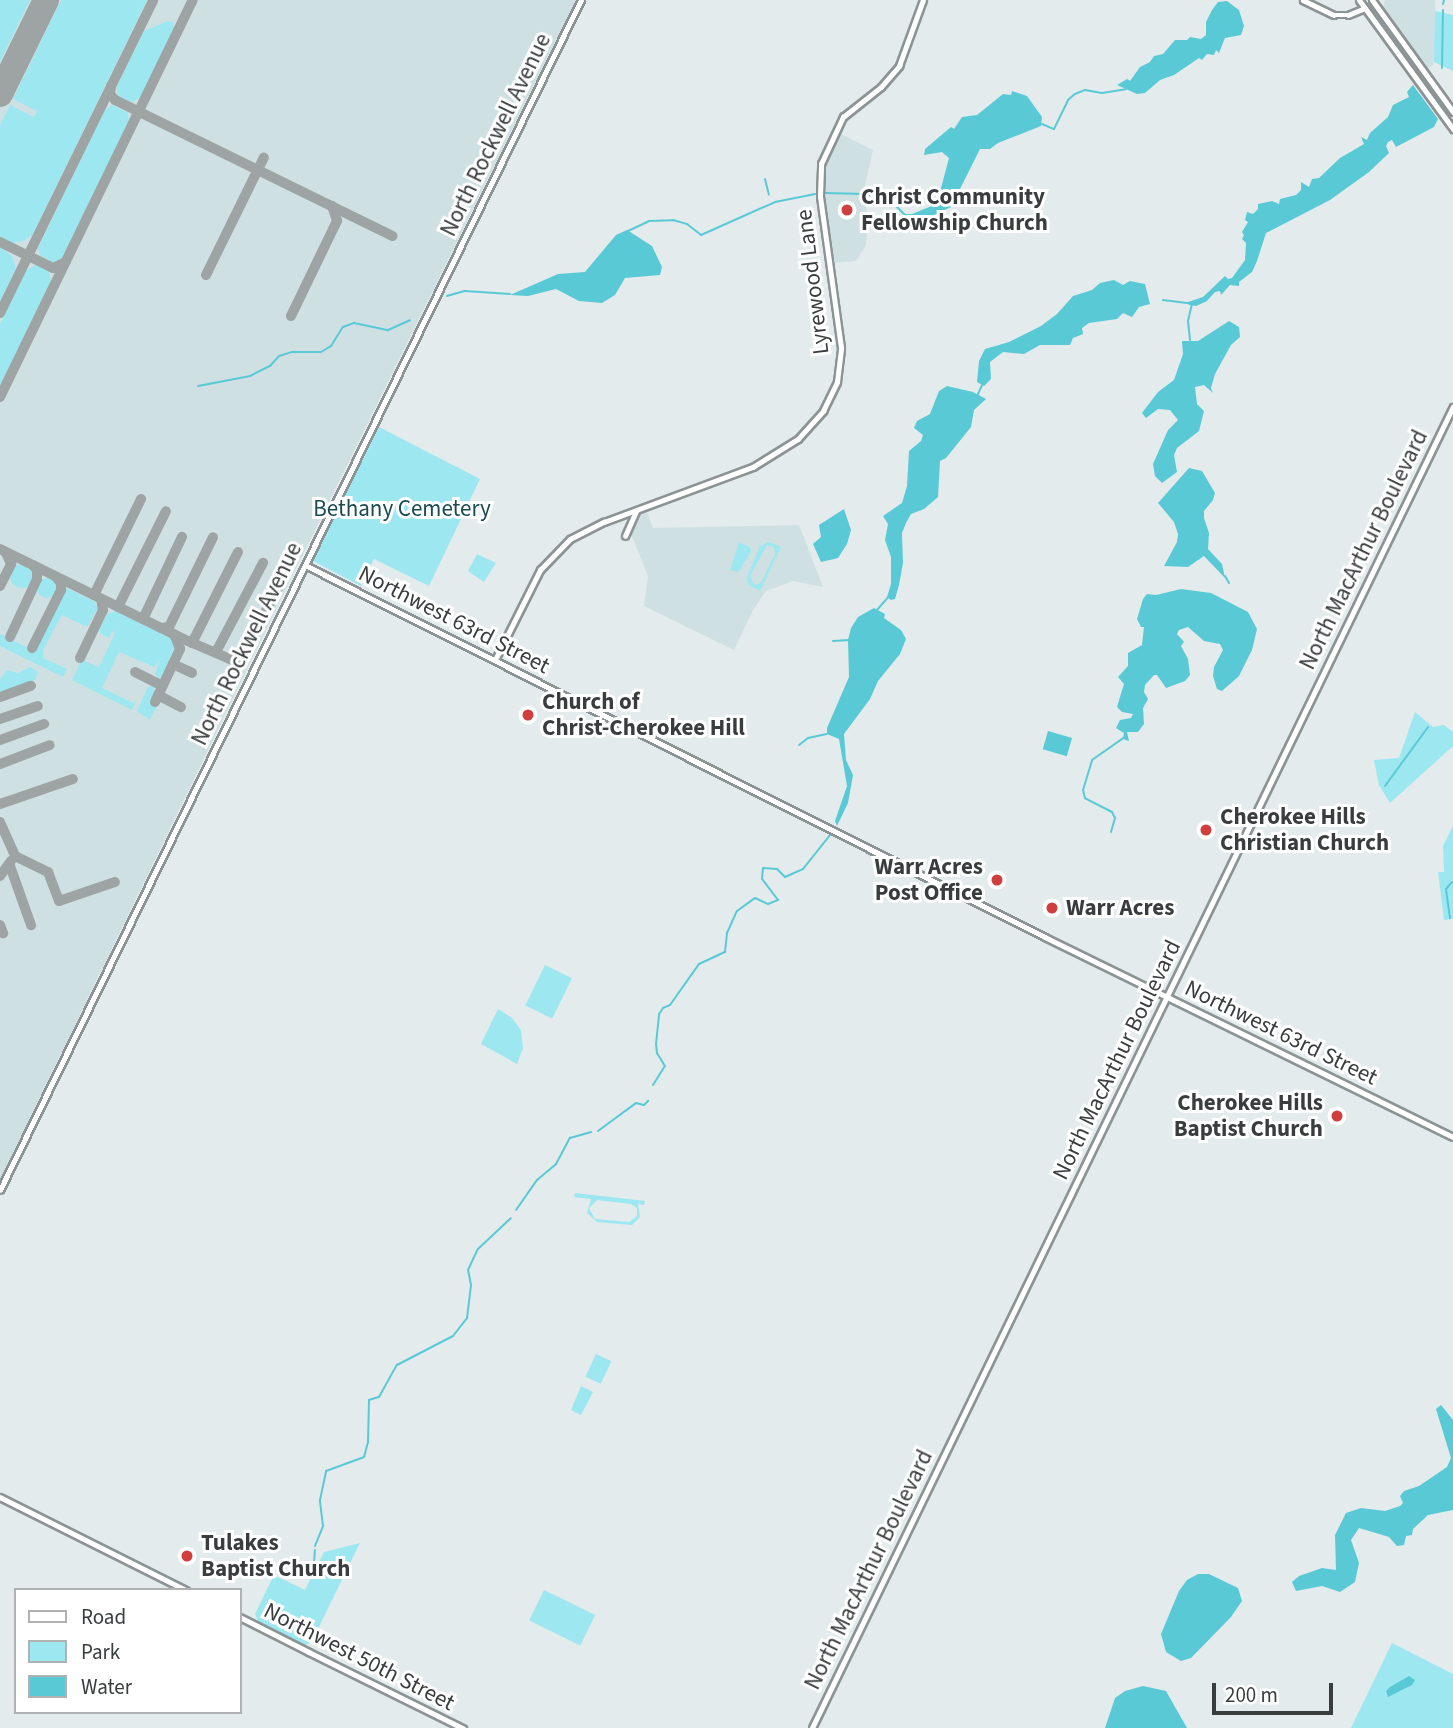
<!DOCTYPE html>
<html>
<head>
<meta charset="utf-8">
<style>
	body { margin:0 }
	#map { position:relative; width:1453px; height:1728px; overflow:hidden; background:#e3ebec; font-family:"Source Sans 3",sans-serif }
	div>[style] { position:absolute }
	.built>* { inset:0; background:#cfe0e2 }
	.green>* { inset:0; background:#9de7f0; transform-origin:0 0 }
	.round { border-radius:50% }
	.water>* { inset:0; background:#5ac9d6; transform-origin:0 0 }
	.stream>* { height:2px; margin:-1px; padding:0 1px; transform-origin:1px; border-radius:1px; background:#5ac9d6 }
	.taxiway>* { height:10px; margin:-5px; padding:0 5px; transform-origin:5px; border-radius:5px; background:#9ea4a4 }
	.runway>* { height:26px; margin:-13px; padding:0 13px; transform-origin:13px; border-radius:13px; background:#9ea4a4 }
	.roads { filter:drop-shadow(2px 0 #8c9394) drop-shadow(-2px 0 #8c9394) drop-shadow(0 2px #8c9394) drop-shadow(0 -2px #8c9394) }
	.tertiary>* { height:4.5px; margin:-2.25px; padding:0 2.25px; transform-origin:2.25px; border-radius:2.25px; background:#fff }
	.secondary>* { height:4.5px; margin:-2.25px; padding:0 2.25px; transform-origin:2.25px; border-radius:2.25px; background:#fff }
	.trunk>* { height:5px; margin:-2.5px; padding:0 2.5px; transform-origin:2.5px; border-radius:2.5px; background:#fff }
	.dots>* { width:19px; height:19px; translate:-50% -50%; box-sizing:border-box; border:4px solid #fff; border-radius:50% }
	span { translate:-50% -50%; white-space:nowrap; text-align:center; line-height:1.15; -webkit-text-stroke:6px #fff; paint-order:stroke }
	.street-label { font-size:23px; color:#3a3d3e }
	.poi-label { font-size:23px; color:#3a3d3e; font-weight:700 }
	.left { translate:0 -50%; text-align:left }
	.right { translate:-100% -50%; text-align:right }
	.park-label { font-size:23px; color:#194b50 }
	.legend { position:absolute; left:14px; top:1588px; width:228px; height:126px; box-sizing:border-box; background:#fff; border:2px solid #b0b1b2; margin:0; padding:9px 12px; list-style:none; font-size:21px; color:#3a3d3e }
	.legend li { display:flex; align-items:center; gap:14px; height:35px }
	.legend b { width:35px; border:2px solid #b0b1b2 }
	.scale { position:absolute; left:1212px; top:1683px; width:121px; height:32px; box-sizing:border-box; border:4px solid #3a3d3e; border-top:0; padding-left:9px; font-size:21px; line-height:24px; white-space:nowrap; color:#3a3d3e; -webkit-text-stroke:5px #fff; paint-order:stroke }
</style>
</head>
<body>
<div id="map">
	<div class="built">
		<i style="clip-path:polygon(0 0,576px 0,286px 589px,0 1180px)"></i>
		<i style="clip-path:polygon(1385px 0,1435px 0,1436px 46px,1433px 65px,1428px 69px,1383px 8px)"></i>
		<i style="clip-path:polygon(837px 132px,873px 150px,864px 190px,868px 220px,866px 245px,856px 261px,832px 263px,821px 181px,825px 158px)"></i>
		<i style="clip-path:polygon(646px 509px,653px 528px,799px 525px,823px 587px,793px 581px,766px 591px,753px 610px,734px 650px,644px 606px,648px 576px,629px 529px,636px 514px)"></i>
	</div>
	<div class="green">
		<i style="clip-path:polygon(0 0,30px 0,0 62px)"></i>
		<i style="clip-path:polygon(61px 0,147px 0,33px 234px,24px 241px,12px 243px,0 237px,0 125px,10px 105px,34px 117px,37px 111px,13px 99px)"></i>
		<i style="clip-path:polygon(1435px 11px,1453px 15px,1453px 71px,1434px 62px)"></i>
		<i style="clip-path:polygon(168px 21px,173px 22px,174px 29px,141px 97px,132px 102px,121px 98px,117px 93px,117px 86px,144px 31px)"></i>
		<i style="clip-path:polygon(112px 105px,128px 113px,129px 123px,62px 258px,53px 263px,40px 255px,38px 248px,105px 110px)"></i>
		<i style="clip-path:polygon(0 247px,12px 256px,16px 268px,0 303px)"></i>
		<i style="clip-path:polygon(36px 265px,49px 271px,51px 281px,0 386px,0 324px,26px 270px)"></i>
		<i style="clip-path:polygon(379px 427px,480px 479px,429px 586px,374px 559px,361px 586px,313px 561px)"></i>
		<i style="clip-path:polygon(739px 542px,750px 547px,751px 552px,738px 572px,730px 570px)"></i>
		<i style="clip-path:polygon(evenodd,769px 542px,781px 547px,760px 591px,749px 585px,747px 577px,760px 546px,769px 542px,767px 545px,774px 547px,775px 554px,761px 583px,754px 585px,750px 576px,767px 545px)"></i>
		<i style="clip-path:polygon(477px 554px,496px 563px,484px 582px,468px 571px)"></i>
		<i class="round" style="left:10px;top:564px;width:24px;height:24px"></i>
		<i class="round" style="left:37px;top:578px;width:20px;height:20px"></i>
		<i style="clip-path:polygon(66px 588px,94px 601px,98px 608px,87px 627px,62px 615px,43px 650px,43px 658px,67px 669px,63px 677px,0 646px,0 634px,34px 651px)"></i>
		<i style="clip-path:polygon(116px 611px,170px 638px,175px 646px,162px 677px,159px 678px,155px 674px,159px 661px,154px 667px,119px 652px,102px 688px,133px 703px,136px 701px,132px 710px,72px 680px,82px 660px,99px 667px,115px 633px,112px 631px,109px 638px,100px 633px,100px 628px,107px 614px)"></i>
		<i style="clip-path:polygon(30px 667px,38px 672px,35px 680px,0 695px,0 679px,7px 670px,18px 673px)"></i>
		<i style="clip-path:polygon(153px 686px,155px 691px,151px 699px,158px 703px,150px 720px,137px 711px,148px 687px)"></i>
		<i style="clip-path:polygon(1415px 712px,1433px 727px,1444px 725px,1453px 732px,1453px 746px,1390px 803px,1379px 785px,1374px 760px,1399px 758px)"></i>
		<i style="clip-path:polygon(1453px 826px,1453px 919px,1444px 920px,1438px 872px,1444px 872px,1443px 846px)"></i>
		<i style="left:545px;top:965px;width:30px;height:45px;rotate:26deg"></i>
		<i style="clip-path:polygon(498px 1009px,512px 1018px,521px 1030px,523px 1048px,517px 1064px,481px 1044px)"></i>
		<i style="clip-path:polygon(evenodd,575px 1193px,645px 1201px,644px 1205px,638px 1204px,640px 1217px,632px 1225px,597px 1222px,587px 1213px,591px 1199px,574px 1197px,575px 1193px,597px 1200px,631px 1204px,637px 1208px,637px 1216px,629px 1222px,595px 1219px,589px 1208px,597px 1200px)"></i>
		<i style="left:596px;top:1354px;width:17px;height:25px;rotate:25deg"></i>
		<i style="clip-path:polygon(581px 1386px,593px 1392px,581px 1415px,571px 1410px)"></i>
		<i style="clip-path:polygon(360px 1543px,311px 1643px,303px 1646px,259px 1623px,255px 1614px,274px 1575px,305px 1590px,324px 1552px)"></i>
		<i style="left:544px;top:1590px;width:57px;height:34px;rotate:26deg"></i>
		<i style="clip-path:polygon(1392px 1643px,1453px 1674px,1453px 1728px,1351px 1728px)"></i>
	</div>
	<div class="water">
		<i style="clip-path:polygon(1227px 1px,1239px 10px,1244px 26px,1241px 35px,1225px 38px,1219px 53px,1216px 50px,1214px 55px,1207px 54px,1202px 60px,1199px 58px,1174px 75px,1160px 80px,1145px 93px,1137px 94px,1117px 85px,1127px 79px,1130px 81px,1140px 67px,1150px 62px,1154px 56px,1163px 54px,1175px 40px,1187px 40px,1190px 37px,1201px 39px,1206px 35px,1206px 22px,1212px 10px,1218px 2px)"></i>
		<i style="clip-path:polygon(1413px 85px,1438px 119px,1434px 127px,1396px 147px,1392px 140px,1388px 142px,1386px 146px,1389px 153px,1369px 172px,1330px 200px,1266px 233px,1257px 261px,1252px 272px,1239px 282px,1239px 286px,1230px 285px,1221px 295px,1220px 291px,1215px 292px,1207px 301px,1196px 306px,1189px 305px,1188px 302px,1203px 297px,1225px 276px,1228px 279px,1232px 278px,1245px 260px,1246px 243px,1242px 239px,1244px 235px,1242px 232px,1248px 222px,1245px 220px,1247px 212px,1253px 214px,1258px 209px,1258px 204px,1272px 201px,1279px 204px,1280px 199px,1296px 195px,1301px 190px,1301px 182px,1309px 187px,1312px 179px,1319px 178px,1340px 158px,1364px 144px,1361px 137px,1367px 140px,1370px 133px,1388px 117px,1393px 105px,1409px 97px,1407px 92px)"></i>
		<i style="clip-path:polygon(1012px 91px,1027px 96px,1042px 117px,1041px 126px,998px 143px,990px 149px,980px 149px,951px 207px,930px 217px,913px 217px,912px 214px,939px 203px,943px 197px,940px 192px,949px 158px,942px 152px,924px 155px,925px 149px,951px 127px,954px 129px,962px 117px,977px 115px,1003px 94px,1011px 95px)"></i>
		<i style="clip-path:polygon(627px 230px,652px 246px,662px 267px,660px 275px,625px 278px,615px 295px,602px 303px,579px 301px,556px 289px,528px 296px,510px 295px,558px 274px,585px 272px,616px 235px)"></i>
		<i style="clip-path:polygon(1114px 280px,1123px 285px,1130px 281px,1145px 284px,1150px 304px,1139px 307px,1132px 317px,1123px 313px,1117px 319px,1089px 323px,1082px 328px,1083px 334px,1073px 338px,1070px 345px,1040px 345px,1024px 354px,1003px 352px,990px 362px,991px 379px,984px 386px,977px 382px,979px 361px,985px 349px,1009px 342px,1041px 326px,1057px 314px,1073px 296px,1092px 290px,1100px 283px)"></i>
		<i style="clip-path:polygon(1229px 321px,1239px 327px,1240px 337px,1231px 345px,1215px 374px,1211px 388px,1213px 393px,1204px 385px,1195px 387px,1197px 404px,1204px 411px,1199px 431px,1177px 448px,1174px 455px,1177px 472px,1162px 483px,1155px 476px,1153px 464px,1168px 430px,1178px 420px,1170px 410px,1158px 409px,1146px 418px,1142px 413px,1158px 392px,1174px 380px,1183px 354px,1182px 341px,1198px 341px)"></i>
		<i style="clip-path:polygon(947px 386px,973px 392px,986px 399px,974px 410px,971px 427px,946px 458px,940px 461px,938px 497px,924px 509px,911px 514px,906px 523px,902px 533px,903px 563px,899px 585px,895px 599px,891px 600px,887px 597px,891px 584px,891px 557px,885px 540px,888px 524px,883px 516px,902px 503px,907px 486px,909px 451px,921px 441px,923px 435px,914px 428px,917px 421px,930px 414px,939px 391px)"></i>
		<i style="clip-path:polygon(1189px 468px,1202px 471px,1215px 493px,1213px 500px,1204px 511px,1204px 518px,1209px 533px,1208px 549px,1222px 564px,1225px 578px,1204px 556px,1188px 567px,1164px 566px,1177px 542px,1178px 534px,1174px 522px,1158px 503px)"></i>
		<i style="clip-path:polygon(844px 509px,851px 530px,847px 544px,838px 558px,821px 562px,813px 544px,821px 537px,819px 525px)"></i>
		<i style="clip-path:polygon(1181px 589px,1211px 593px,1248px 612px,1257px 629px,1252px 650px,1239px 676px,1222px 691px,1217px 689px,1213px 676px,1214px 667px,1223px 650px,1220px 644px,1204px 641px,1188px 627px,1179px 630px,1177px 634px,1184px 642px,1181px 646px,1188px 659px,1190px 675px,1185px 681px,1166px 688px,1157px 675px,1154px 675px,1145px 685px,1144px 692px,1148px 699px,1143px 708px,1144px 724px,1138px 732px,1127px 732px,1129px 741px,1123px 739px,1124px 733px,1116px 728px,1120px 720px,1131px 718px,1133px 714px,1122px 712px,1117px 707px,1124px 684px,1118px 677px,1128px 666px,1128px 653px,1142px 645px,1144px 627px,1141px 627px,1137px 619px,1143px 599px,1147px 594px,1156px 595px)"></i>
		<i style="clip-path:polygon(874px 608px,885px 614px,884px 618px,901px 630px,906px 639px,900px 654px,878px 681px,870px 699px,844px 734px,846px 760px,853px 775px,848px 803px,837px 826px,835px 821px,847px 786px,839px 739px,827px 734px,827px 728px,849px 677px,848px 640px,851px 628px,858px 617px)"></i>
		<i style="left:1048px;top:731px;width:25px;height:19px;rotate:16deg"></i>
		<i style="clip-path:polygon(1441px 1405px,1453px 1420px,1453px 1510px,1428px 1515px,1413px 1529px,1412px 1535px,1406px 1536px,1404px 1545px,1397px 1546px,1389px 1537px,1359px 1528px,1351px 1540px,1359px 1563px,1355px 1582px,1340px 1592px,1322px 1586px,1296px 1591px,1292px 1582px,1299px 1576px,1322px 1568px,1336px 1570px,1335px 1535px,1346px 1513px,1361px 1508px,1385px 1511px,1400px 1506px,1403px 1503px,1400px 1496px,1404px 1491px,1419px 1486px,1447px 1467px,1451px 1458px,1436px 1409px)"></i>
		<i style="clip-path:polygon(1198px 1574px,1209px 1574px,1238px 1588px,1242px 1601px,1231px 1617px,1191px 1658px,1181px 1661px,1166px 1652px,1161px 1634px,1179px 1591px,1187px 1580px)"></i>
		<i style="clip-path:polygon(1409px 1676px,1415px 1680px,1412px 1685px,1388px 1697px,1386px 1691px,1390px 1687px)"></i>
		<i style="clip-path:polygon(1143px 1686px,1166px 1691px,1187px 1728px,1105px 1728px,1115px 1698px,1125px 1691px)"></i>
	</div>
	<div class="stream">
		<i style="left:1443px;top:4px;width:4px;rotate:-76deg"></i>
		<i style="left:1442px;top:68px;width:58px;rotate:-89deg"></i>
		<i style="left:1042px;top:124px;width:13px;rotate:23deg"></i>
		<i style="left:1054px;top:129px;width:32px;rotate:-64deg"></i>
		<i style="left:1068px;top:100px;width:9px;rotate:-41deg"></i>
		<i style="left:1075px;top:94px;width:11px;rotate:-22deg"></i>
		<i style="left:1085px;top:90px;width:17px;rotate:10deg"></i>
		<i style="left:1102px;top:93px;width:24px;rotate:-9deg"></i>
		<i style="left:765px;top:179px;width:16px;rotate:76deg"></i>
		<i style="left:823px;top:193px;width:43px;rotate:1.3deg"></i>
		<i style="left:866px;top:194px;width:27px;rotate:17deg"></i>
		<i style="left:892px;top:202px;width:18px;rotate:45deg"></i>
		<i style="left:905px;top:215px;width:6px"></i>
		<i style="left:628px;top:231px;width:23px;rotate:-25deg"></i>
		<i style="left:649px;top:221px;width:24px;rotate:-2deg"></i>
		<i style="left:673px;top:220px;width:15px;rotate:16deg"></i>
		<i style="left:687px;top:224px;width:18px;rotate:38deg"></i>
		<i style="left:701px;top:235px;width:81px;rotate:-24deg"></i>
		<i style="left:775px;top:202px;width:41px;rotate:-11.3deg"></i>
		<i style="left:447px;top:296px;width:19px;rotate:-16deg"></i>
		<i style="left:465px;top:291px;width:45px;rotate:3.8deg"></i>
		<i style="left:1163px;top:300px;width:26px;rotate:7deg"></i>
		<i style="left:1190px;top:340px;width:19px;rotate:-96deg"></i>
		<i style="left:1188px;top:321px;width:17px;rotate:-77deg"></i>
		<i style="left:198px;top:386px;width:53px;rotate:-10.9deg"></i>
		<i style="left:250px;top:376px;width:22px;rotate:-27deg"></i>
		<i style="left:270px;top:366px;width:13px;rotate:-48deg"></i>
		<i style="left:279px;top:356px;width:14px;rotate:-17deg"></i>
		<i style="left:292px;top:352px;width:29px"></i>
		<i style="left:321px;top:352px;width:12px;rotate:-31deg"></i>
		<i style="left:331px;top:346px;width:22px;rotate:-58deg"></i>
		<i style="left:343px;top:327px;width:12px;rotate:-20deg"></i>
		<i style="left:354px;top:323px;width:35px;rotate:12deg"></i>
		<i style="left:388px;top:330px;width:24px;rotate:-24deg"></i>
		<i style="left:978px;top:394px;width:12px;rotate:-66deg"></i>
		<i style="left:1225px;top:576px;width:8px;rotate:60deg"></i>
		<i style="left:877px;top:610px;width:18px;rotate:-49deg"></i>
		<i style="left:833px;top:641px;width:16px;rotate:-4deg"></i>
		<i style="left:799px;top:745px;width:11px;rotate:-38deg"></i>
		<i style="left:808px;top:738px;width:19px;rotate:-12deg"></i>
		<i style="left:1385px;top:786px;width:73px;rotate:-53.9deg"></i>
		<i style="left:1111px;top:832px;width:15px;rotate:-74deg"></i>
		<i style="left:1115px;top:818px;width:7px;rotate:-117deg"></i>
		<i style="left:1112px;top:812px;width:30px;rotate:-153deg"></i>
		<i style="left:1085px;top:798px;width:8px;rotate:-104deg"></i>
		<i style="left:1083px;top:790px;width:31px;rotate:-73deg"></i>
		<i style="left:1092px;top:760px;width:39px;rotate:-35deg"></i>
		<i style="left:1450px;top:918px;width:29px;rotate:-98deg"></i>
		<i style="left:1446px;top:889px;width:9px;rotate:-49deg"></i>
		<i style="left:653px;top:1085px;width:22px;rotate:-58deg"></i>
		<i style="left:665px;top:1066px;width:15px;rotate:-122deg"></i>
		<i style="left:657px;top:1053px;width:9px;rotate:-96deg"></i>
		<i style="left:656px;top:1044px;width:30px;rotate:-84deg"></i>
		<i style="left:659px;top:1014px;width:7px;rotate:-56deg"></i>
		<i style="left:663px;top:1008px;width:8px;rotate:-23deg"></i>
		<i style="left:670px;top:1005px;width:50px;rotate:-54.7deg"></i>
		<i style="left:699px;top:964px;width:29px;rotate:-25deg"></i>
		<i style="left:725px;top:952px;width:19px;rotate:-84deg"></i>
		<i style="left:727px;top:933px;width:24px;rotate:-66deg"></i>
		<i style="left:737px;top:911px;width:22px;rotate:-36deg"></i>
		<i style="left:755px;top:898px;width:14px;rotate:25deg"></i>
		<i style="left:768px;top:904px;width:11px;rotate:-22deg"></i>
		<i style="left:778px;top:900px;width:26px;rotate:-127deg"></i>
		<i style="left:762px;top:879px;width:11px;rotate:-85deg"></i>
		<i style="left:763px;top:868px;width:14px;rotate:4deg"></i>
		<i style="left:777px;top:869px;width:11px;rotate:45deg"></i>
		<i style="left:785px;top:877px;width:20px;rotate:-24deg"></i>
		<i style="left:803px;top:869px;width:43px;rotate:-51.5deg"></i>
		<i style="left:598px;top:1131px;width:47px;rotate:-36.4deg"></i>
		<i style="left:636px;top:1103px;width:8px;rotate:14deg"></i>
		<i style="left:644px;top:1105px;width:6px;rotate:-45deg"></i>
		<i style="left:516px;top:1210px;width:37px;rotate:-55deg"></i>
		<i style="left:537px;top:1180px;width:25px;rotate:-40deg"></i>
		<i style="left:556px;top:1164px;width:30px;rotate:-62deg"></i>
		<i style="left:570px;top:1138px;width:22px;rotate:-16deg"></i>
		<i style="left:315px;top:1546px;width:22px;rotate:-68deg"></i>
		<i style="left:323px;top:1526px;width:26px;rotate:-97deg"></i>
		<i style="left:320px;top:1500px;width:30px;rotate:-78deg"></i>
		<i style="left:326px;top:1471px;width:40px;rotate:-20.2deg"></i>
		<i style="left:364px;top:1457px;width:16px;rotate:-75deg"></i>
		<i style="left:368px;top:1442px;width:42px;rotate:-88.6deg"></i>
		<i style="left:369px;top:1400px;width:10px;rotate:-17deg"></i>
		<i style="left:379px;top:1397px;width:37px;rotate:-61deg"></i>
		<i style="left:397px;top:1365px;width:63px;rotate:-27.4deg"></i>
		<i style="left:453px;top:1336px;width:23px;rotate:-52deg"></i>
		<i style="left:467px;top:1318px;width:33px;rotate:-83deg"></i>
		<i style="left:471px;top:1285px;width:15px;rotate:-101deg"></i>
		<i style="left:468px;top:1270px;width:23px;rotate:-65deg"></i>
		<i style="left:478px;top:1249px;width:45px;rotate:-43.2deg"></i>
		<i style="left:314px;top:1563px;width:13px;rotate:-86deg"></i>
	</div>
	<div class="taxiway">
		<i style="left:111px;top:86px;width:8px;rotate:97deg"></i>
		<i style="left:110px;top:94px;width:8px;rotate:50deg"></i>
		<i style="left:115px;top:100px;width:309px;rotate:26.1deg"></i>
		<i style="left:0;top:242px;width:59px;rotate:26.1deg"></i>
		<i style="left:53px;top:268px;width:14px;rotate:-25deg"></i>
		<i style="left:206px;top:275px;width:131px;rotate:-63.8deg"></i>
		<i style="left:0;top:313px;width:348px;rotate:-63.9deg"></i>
		<i style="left:291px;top:316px;width:106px;rotate:-64.2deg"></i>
		<i style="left:337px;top:221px;width:16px;rotate:-108deg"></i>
		<i style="left:0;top:397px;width:441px;rotate:-64.1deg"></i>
		<i style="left:0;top:549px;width:209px;rotate:26.1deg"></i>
		<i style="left:188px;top:641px;width:56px;rotate:23.3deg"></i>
		<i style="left:239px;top:663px;width:96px;rotate:-62.6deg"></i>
		<i style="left:283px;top:578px;width:8px;rotate:-120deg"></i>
		<i style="left:0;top:586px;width:25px;rotate:-63deg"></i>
		<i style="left:11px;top:564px;width:12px;rotate:-114deg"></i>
		<i style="left:94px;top:595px;width:107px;rotate:-63.9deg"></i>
		<i style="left:118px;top:607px;width:107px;rotate:-63.4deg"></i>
		<i style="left:143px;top:619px;width:91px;rotate:-64.6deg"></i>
		<i style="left:161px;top:628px;width:8px;rotate:-7deg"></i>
		<i style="left:169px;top:627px;width:100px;rotate:-63.9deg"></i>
		<i style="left:10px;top:637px;width:64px;rotate:-65deg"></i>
		<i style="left:37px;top:579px;width:9px;rotate:-90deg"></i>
		<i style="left:37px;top:570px;width:6px;rotate:-129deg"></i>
		<i style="left:192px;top:643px;width:102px;rotate:-63.2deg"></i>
		<i style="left:32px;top:648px;width:65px;rotate:-63.4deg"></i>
		<i style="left:61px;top:590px;width:7px;rotate:-90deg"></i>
		<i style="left:61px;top:583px;width:8px;rotate:-130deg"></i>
		<i style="left:216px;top:652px;width:101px;rotate:-62.2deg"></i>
		<i style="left:80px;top:658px;width:53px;rotate:-64.4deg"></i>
		<i style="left:103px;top:610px;width:11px;rotate:-100deg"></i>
		<i style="left:173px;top:664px;width:21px;rotate:25deg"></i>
		<i style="left:135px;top:672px;width:31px;rotate:27deg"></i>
		<i style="left:158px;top:695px;width:26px;rotate:28deg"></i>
		<i style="left:0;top:697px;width:33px;rotate:-20deg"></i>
		<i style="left:155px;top:702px;width:59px;rotate:-64.7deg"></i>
		<i style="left:180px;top:649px;width:16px;rotate:-112deg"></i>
		<i style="left:0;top:719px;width:40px;rotate:-18.9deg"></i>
		<i style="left:0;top:740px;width:47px;rotate:-20deg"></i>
		<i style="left:0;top:764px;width:53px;rotate:-20.8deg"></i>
		<i style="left:0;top:804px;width:77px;rotate:-18.9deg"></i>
		<i style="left:0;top:822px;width:37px;rotate:66deg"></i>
		<i style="left:15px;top:856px;width:37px;rotate:26deg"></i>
		<i style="left:48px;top:872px;width:31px;rotate:69deg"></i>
		<i style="left:59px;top:901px;width:59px;rotate:-18.7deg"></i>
		<i style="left:10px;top:866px;width:63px;rotate:70.4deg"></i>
		<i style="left:0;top:876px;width:19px;rotate:-54deg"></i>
		<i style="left:0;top:925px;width:9px;rotate:69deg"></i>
	</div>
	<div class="runway">
		<i style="left:0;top:94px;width:105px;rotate:-63.9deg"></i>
	</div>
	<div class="roads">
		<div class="tertiary">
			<i style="left:625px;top:536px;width:27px;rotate:-66deg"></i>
			<i style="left:495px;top:660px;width:101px;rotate:-63.4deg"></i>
			<i style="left:540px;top:570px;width:43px;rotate:-45.9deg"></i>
			<i style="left:570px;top:539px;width:38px;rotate:-27deg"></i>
			<i style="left:604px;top:522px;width:159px;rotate:-20.3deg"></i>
			<i style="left:753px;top:467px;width:53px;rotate:-31.9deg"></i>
			<i style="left:798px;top:439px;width:38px;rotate:-48deg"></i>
			<i style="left:823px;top:411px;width:32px;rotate:-64deg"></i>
			<i style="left:837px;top:382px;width:34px;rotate:-83deg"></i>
			<i style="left:841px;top:348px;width:153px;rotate:-97.9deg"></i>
			<i style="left:820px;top:196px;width:32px;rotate:-88deg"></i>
			<i style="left:821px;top:164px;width:52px;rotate:-64.9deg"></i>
			<i style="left:843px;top:117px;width:48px;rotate:-38.3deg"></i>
			<i style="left:881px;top:87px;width:28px;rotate:-49deg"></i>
			<i style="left:899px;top:66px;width:70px;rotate:-70deg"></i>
			<i style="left:0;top:1497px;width:208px;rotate:26.6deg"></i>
			<i style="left:240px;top:1617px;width:77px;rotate:26.9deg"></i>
		</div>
		<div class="secondary">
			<i style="left:1303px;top:0;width:34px;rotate:26deg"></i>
			<i style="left:1334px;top:15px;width:14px"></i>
			<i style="left:1348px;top:15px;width:18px;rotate:-22deg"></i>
			<i style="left:305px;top:565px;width:828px;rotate:26.69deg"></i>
			<i style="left:1045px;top:937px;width:454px;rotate:26.1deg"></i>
			<i style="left:0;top:1190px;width:1324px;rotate:-63.98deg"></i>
			<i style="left:309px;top:1652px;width:172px;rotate:26.3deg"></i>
			<i style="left:812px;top:1728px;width:1468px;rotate:-64.12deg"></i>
		</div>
		<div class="trunk">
			<i style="left:1359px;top:0;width:160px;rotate:53.9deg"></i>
			<i style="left:1372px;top:0;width:138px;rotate:54.1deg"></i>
		</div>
	</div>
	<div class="dots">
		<i style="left:847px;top:210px;background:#ce3f3d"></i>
		<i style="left:528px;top:715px;background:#ce3f3d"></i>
		<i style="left:1206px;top:830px;background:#ce3f3d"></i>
		<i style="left:997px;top:880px;background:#ce3f3d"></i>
		<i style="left:1052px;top:908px;background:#ce3f3d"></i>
		<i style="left:1337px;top:1116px;background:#ce3f3d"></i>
		<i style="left:187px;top:1556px;background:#ce3f3d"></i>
	</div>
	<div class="street-label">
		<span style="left:496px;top:135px;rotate:-64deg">North Rockwell Avenue</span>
		<span style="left:813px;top:282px;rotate:-97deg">Lyrewood Lane</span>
		<span style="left:1364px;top:550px;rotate:-64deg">North MacArthur Boulevard</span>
		<span style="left:454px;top:620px;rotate:27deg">Northwest 63rd Street</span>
		<span style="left:247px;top:644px;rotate:-64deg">North Rockwell Avenue</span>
		<span style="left:1281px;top:1033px;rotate:26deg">Northwest 63rd Street</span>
		<span style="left:1117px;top:1060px;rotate:-64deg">North MacArthur Boulevard</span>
		<span style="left:869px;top:1570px;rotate:-64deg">North MacArthur Boulevard</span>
		<span style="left:359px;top:1657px;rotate:27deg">Northwest 50th Street</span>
	</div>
	<div class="poi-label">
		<span class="left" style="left:861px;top:210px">Christ Community<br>Fellowship Church</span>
		<span class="left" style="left:542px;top:715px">Church of<br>Christ-Cherokee Hill</span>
		<span class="left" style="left:1220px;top:830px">Cherokee Hills<br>Christian Church</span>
		<span class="right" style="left:983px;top:880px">Warr Acres<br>Post Office</span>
		<span class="left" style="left:1066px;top:908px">Warr Acres</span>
		<span class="right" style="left:1323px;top:1116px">Cherokee Hills<br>Baptist Church</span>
		<span class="left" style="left:201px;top:1556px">Tulakes<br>Baptist Church</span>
	</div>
	<div class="park-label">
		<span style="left:402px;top:509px">Bethany Cemetery</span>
	</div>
	<ul class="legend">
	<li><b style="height:9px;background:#fff"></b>Road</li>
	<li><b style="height:19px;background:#9de7f0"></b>Park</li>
	<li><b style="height:19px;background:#5ac9d6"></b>Water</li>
	</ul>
	<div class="scale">200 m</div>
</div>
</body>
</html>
